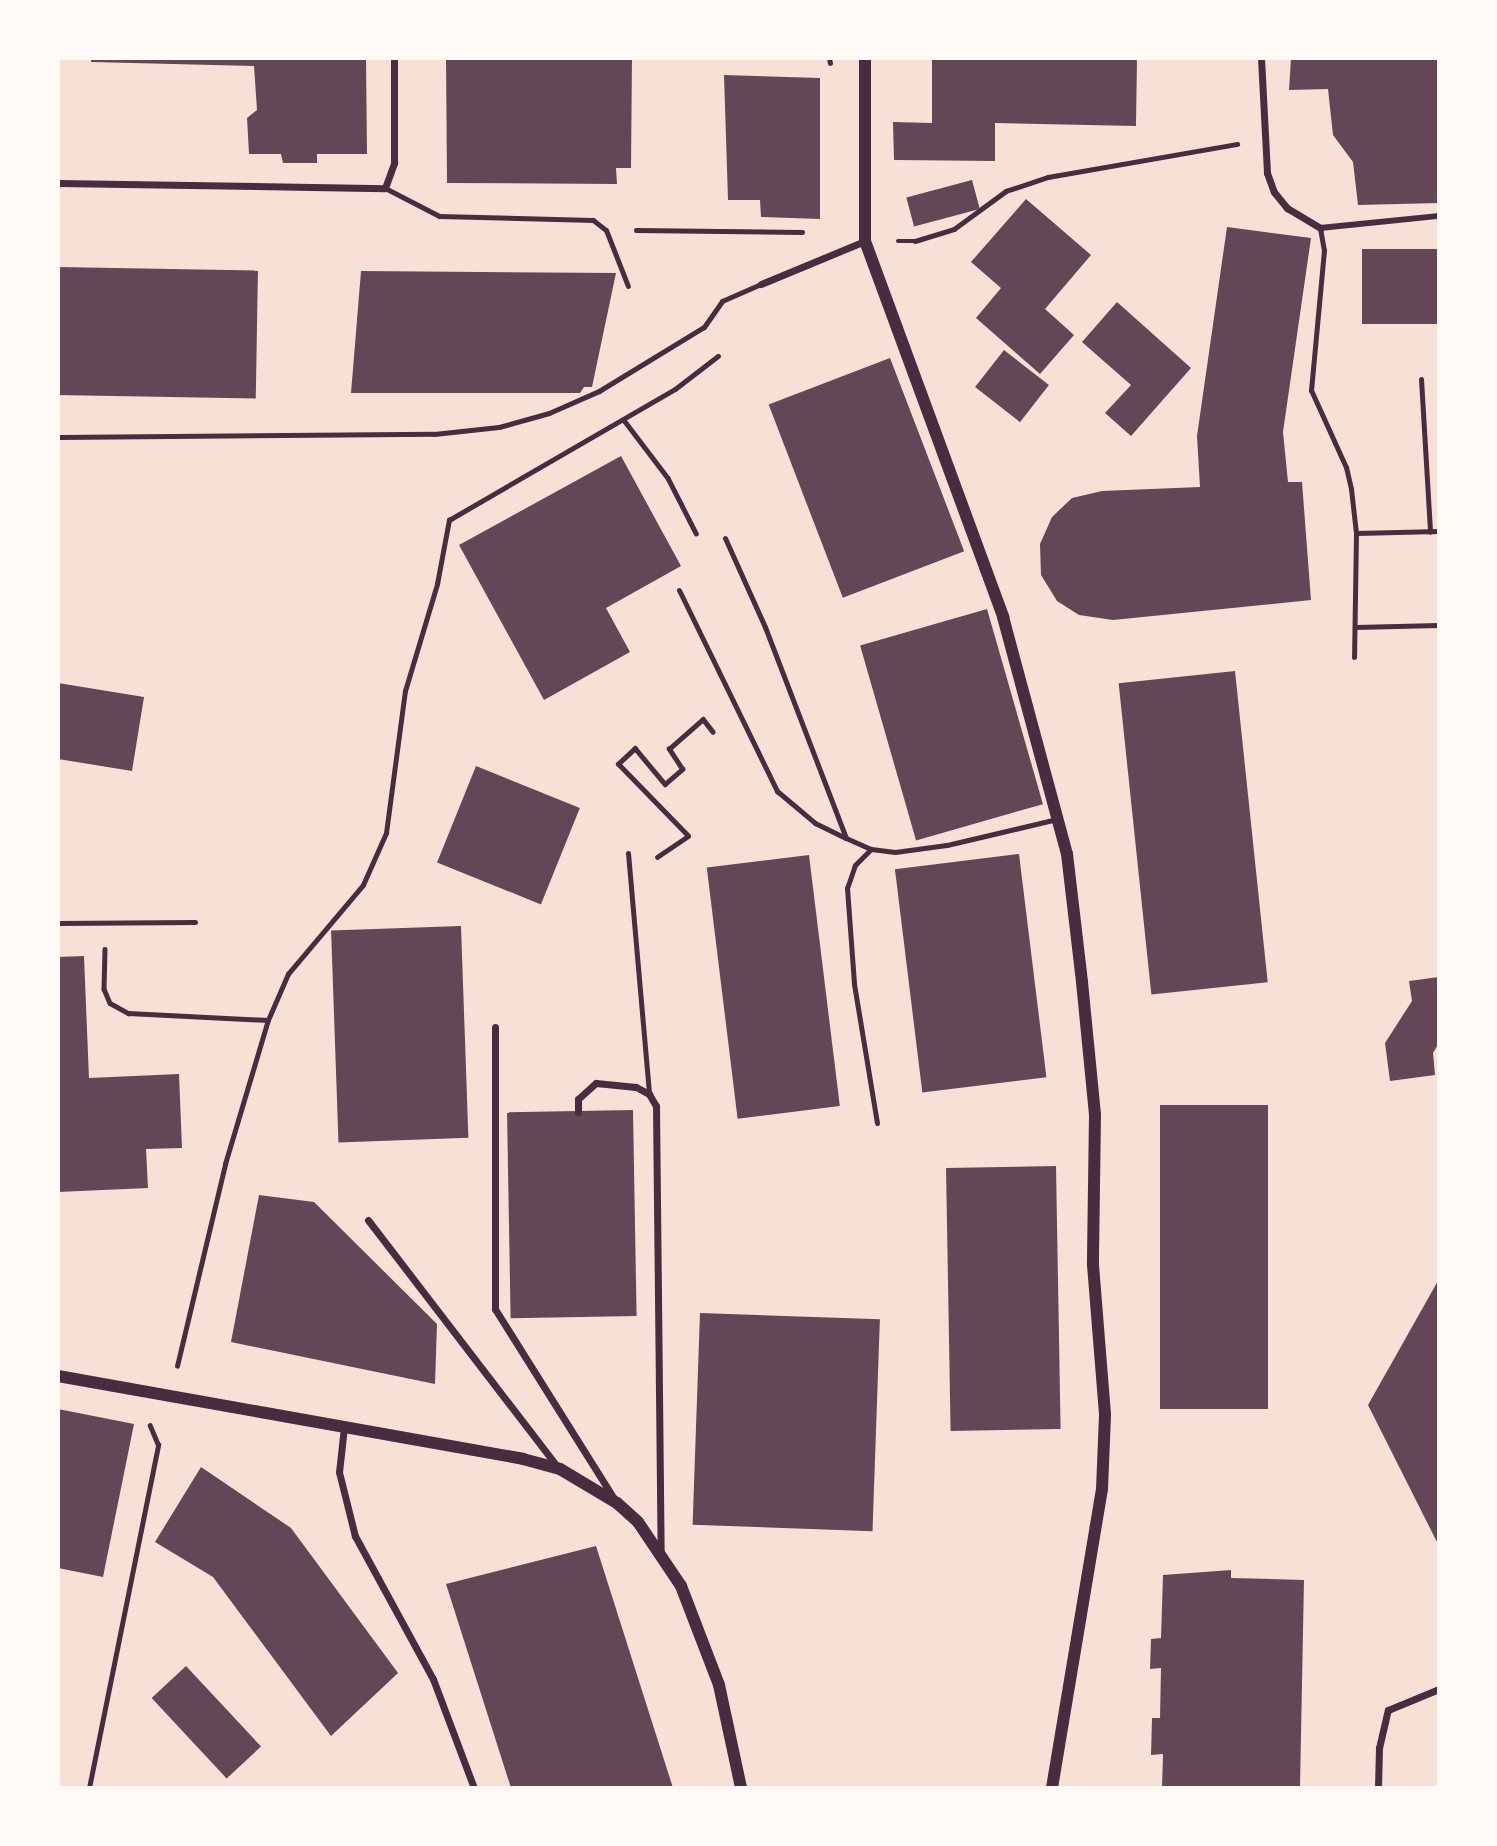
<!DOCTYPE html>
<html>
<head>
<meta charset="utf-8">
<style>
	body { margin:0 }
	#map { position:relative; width:1497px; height:1846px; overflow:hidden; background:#f7e1d7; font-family:Arial,sans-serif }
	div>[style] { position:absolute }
	.building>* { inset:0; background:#644757; transform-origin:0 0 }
	.path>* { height:4.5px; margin:-2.25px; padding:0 2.25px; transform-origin:2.25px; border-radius:2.25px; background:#4a2c40 }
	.service>* { height:5px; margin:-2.5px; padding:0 2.5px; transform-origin:2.5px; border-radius:2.5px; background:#4a2c40 }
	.pedestrian>* { height:6px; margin:-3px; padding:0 3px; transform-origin:3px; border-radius:3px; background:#4a2c40 }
	.minor>* { height:7px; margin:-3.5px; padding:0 3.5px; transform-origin:3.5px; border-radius:3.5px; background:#4a2c40 }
	.tertiary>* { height:12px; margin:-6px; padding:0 6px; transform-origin:6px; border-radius:6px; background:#4a2c40 }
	span { translate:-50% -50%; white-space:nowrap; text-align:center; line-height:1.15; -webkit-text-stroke:6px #fffaf5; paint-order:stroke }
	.frame { position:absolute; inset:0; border:60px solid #fffaf5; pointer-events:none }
</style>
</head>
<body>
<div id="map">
	<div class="building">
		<i style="clip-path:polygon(91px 58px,366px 58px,367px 154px,317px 154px,317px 163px,283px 163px,281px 154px,249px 154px,247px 118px,257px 110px,254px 66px,91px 62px)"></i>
		<i style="clip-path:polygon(446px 58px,632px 58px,631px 168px,616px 168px,617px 184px,447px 183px)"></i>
		<i style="clip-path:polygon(932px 58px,1137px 58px,1136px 126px,995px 123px,995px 161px,894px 160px,893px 122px,932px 123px)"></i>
		<i style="clip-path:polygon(1291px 58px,1439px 58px,1439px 203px,1358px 205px,1353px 162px,1333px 135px,1328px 89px,1289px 90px)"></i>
		<i style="clip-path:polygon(724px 75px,820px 78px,820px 219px,761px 217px,760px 200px,728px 200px)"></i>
		<i style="left:972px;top:180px;width:30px;height:68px;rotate:75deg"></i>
		<i style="clip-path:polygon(1026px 199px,1091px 255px,1045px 309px,1074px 335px,1040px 374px,976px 318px,1001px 288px,971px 262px)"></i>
		<i style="clip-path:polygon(1227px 227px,1311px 238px,1283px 432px,1288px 482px,1302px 482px,1311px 600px,1113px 620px,1079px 615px,1057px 601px,1041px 575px,1040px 544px,1052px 517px,1072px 498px,1102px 491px,1200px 487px,1197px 436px)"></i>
		<i style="left:1439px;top:249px;width:75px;height:77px;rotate:90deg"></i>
		<i style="left:58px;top:267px;width:200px;height:128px;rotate:1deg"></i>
		<i style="clip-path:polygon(361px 271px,616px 273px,592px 387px,584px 387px,580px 393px,351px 393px)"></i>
		<i style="clip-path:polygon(1117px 302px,1191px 368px,1131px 436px,1105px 413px,1131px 385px,1082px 342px)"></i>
		<i style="left:1004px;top:350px;width:57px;height:47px;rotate:38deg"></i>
		<i style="left:890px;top:358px;width:207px;height:130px;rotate:69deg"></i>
		<i style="clip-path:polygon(621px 456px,681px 566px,606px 608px,630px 652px,544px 700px,459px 545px)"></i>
		<i style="left:987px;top:609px;width:203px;height:132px;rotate:74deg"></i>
		<i style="left:1235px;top:671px;width:313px;height:117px;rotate:84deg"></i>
		<i style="clip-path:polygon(58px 683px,144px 697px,132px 771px,58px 759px)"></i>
		<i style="left:476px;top:766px;width:112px;height:104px;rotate:22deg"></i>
		<i style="left:1019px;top:854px;width:225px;height:125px;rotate:83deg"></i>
		<i style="left:809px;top:855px;width:253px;height:103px;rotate:83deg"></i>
		<i style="left:461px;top:926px;width:212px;height:130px;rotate:88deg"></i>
		<i style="clip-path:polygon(84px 956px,89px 1078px,179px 1074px,182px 1148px,146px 1149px,148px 1188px,58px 1192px,58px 957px)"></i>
		<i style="clip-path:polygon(1439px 977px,1439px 1043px,1433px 1053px,1435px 1075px,1390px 1081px,1385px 1043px,1412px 1001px,1409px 981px)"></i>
		<i style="left:1160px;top:1105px;width:108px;height:304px"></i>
		<i style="left:633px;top:1110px;width:206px;height:126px;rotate:89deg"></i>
		<i style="left:1056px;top:1166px;width:263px;height:110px;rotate:89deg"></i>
		<i style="clip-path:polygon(259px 1195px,314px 1202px,437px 1324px,435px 1384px,231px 1342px)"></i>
		<i style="clip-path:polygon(1439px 1279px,1439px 1546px,1368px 1405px)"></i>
		<i style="left:700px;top:1313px;width:180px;height:212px;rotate:2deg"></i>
		<i style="clip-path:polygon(58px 1409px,134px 1424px,103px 1577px,58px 1568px)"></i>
		<i style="clip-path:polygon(201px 1467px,291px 1528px,398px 1673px,331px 1736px,213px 1577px,155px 1542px)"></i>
		<i style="clip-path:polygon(596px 1546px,673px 1788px,511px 1788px,446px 1584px)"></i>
		<i style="clip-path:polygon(1231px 1570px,1231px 1578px,1304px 1580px,1300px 1788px,1162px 1788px,1163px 1754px,1151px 1755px,1152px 1718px,1160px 1718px,1161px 1668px,1150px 1669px,1151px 1639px,1161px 1638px,1163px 1575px)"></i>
		<i style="left:186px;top:1666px;width:110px;height:47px;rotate:47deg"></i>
	</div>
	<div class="path">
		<i style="left:636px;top:230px;width:166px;rotate:0.7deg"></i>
		<i style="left:898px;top:241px;width:17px"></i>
		<i style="left:915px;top:241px;width:41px;rotate:-17.1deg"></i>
		<i style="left:954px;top:229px;width:64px;rotate:-36.2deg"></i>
		<i style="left:1006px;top:191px;width:44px;rotate:-18.4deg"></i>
		<i style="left:1048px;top:177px;width:192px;rotate:-9.9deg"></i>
		<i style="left:624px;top:420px;width:73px;rotate:52.8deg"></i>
		<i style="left:668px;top:478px;width:62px;rotate:63deg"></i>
		<i style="left:657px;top:857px;width:37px;rotate:-34deg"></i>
		<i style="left:688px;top:836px;width:100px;rotate:-134.2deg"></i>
		<i style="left:618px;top:764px;width:23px;rotate:-43deg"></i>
		<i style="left:635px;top:748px;width:47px;rotate:50.2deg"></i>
		<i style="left:665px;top:784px;width:23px;rotate:-41deg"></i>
		<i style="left:682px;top:769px;width:24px;rotate:-123deg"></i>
		<i style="left:669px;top:749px;width:45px;rotate:-41.4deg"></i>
		<i style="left:703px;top:719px;width:16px;rotate:52deg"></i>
		<i style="left:105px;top:949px;width:40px;rotate:91.4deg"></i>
		<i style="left:104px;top:989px;width:15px;rotate:67deg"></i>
		<i style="left:110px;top:1003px;width:21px;rotate:29deg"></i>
		<i style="left:128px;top:1013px;width:140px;rotate:2.9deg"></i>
		<i style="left:177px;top:1366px;width:208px;rotate:-76.6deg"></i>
		<i style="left:225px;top:1164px;width:150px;rotate:-73.4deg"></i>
		<i style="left:268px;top:1020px;width:50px;rotate:-66.5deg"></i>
		<i style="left:288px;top:974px;width:116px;rotate:-49.9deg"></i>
		<i style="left:363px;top:885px;width:57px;rotate:-66.1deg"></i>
		<i style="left:386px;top:833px;width:143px;rotate:-82.4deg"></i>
		<i style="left:405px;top:691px;width:112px;rotate:-73.3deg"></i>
		<i style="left:437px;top:584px;width:65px;rotate:-79.4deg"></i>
		<i style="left:449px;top:520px;width:261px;rotate:-30.1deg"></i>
		<i style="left:675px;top:389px;width:54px;rotate:-37.5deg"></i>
		<i style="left:89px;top:1788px;width:350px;rotate:-78.6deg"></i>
		<i style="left:158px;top:1445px;width:21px;rotate:-113deg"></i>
	</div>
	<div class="service">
		<i style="left:829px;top:58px;width:5px;rotate:79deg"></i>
		<i style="left:385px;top:188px;width:61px;rotate:27.4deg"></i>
		<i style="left:439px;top:216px;width:154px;rotate:1.5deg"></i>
		<i style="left:593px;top:220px;width:16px;rotate:38deg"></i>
		<i style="left:606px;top:230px;width:60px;rotate:68.6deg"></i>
		<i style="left:1320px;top:228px;width:22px;rotate:80deg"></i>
		<i style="left:1324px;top:250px;width:141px;rotate:95.3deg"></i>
		<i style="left:1311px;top:390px;width:85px;rotate:65.6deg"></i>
		<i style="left:1346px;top:467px;width:23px;rotate:77deg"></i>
		<i style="left:1351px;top:489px;width:44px;rotate:83.5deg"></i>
		<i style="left:1356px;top:533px;width:124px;rotate:90.9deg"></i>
		<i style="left:1421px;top:379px;width:153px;rotate:86.6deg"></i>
		<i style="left:58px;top:437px;width:376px;rotate:-0.5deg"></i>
		<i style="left:434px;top:434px;width:65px;rotate:-6.1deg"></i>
		<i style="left:499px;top:427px;width:52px;rotate:-15.6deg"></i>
		<i style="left:549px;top:413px;width:55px;rotate:-23.7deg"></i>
		<i style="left:599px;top:391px;width:123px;rotate:-31.4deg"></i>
		<i style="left:704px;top:327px;width:32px;rotate:-55deg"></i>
		<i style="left:722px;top:301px;width:43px;rotate:-23.6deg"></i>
		<i style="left:1356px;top:533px;width:83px;rotate:-1.4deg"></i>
		<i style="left:725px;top:538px;width:98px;rotate:65.8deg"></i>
		<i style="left:765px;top:627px;width:226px;rotate:69deg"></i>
		<i style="left:846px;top:838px;width:27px;rotate:24deg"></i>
		<i style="left:871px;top:849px;width:24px;rotate:7deg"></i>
		<i style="left:895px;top:852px;width:52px;rotate:-7.7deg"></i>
		<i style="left:947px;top:845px;width:113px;rotate:-13.3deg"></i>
		<i style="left:679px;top:590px;width:224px;rotate:64deg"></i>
		<i style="left:777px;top:791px;width:50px;rotate:40.1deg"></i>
		<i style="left:815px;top:823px;width:34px;rotate:26deg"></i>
		<i style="left:1355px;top:627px;width:84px;rotate:-1.4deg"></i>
		<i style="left:871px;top:849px;width:23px;rotate:135deg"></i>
		<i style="left:855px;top:865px;width:24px;rotate:109deg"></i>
		<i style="left:847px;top:888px;width:96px;rotate:85.8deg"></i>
		<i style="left:854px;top:984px;width:141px;rotate:80.6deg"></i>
		<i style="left:628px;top:853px;width:242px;rotate:85deg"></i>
		<i style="left:58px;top:923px;width:137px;rotate:-0.4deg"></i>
	</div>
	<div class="pedestrian">
		<i style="left:1320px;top:228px;width:120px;rotate:-5.8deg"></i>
	</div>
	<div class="minor">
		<i style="left:1261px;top:58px;width:115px;rotate:87deg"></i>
		<i style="left:1267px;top:173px;width:20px;rotate:70deg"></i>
		<i style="left:1274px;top:192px;width:21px;rotate:51deg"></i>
		<i style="left:1287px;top:208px;width:39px;rotate:31deg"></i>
		<i style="left:58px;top:183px;width:327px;rotate:0.9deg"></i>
		<i style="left:385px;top:188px;width:27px;rotate:-70deg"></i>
		<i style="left:394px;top:163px;width:105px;rotate:-90deg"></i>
		<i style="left:761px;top:284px;width:113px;rotate:-22.5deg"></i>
		<i style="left:495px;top:1027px;width:282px;rotate:90deg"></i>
		<i style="left:495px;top:1309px;width:226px;rotate:57.9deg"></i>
		<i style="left:578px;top:1112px;width:13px;rotate:-90deg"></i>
		<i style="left:578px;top:1099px;width:24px;rotate:-42deg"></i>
		<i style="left:596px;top:1083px;width:40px;rotate:5.7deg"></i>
		<i style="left:636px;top:1087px;width:15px;rotate:28deg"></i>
		<i style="left:649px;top:1094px;width:14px;rotate:60deg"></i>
		<i style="left:656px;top:1106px;width:445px;rotate:89.4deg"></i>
		<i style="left:368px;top:1220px;width:310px;rotate:52.5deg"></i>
		<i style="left:344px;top:1427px;width:45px;rotate:96.3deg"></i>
		<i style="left:339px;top:1472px;width:66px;rotate:76deg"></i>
		<i style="left:355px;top:1536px;width:163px;rotate:61.4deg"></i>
		<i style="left:433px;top:1679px;width:116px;rotate:69.4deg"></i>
		<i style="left:1378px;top:1788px;width:40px;rotate:-88.6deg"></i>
		<i style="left:1379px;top:1748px;width:39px;rotate:-77deg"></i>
		<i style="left:1388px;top:1710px;width:55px;rotate:-22.4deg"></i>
	</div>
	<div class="tertiary">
		<i style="left:865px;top:58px;width:183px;rotate:90deg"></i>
		<i style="left:865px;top:241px;width:401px;rotate:69.8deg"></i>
		<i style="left:1003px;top:617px;width:245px;rotate:74.9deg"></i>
		<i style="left:1067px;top:854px;width:129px;rotate:83.3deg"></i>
		<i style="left:1082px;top:982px;width:133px;rotate:84.4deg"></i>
		<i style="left:1095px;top:1114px;width:151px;rotate:90.8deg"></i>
		<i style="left:1093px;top:1265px;width:150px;rotate:85.4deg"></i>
		<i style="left:1105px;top:1415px;width:74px;rotate:92.3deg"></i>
		<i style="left:1102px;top:1489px;width:303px;rotate:99.5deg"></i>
		<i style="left:58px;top:1376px;width:472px;rotate:10.1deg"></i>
		<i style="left:523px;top:1459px;width:38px;rotate:15deg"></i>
		<i style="left:560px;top:1469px;width:66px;rotate:30.8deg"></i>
		<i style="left:617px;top:1503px;width:28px;rotate:42deg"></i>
		<i style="left:638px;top:1522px;width:77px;rotate:56.1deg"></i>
		<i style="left:681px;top:1586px;width:106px;rotate:69deg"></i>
		<i style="left:719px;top:1685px;width:105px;rotate:77.9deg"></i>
	</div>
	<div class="frame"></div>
</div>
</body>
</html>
